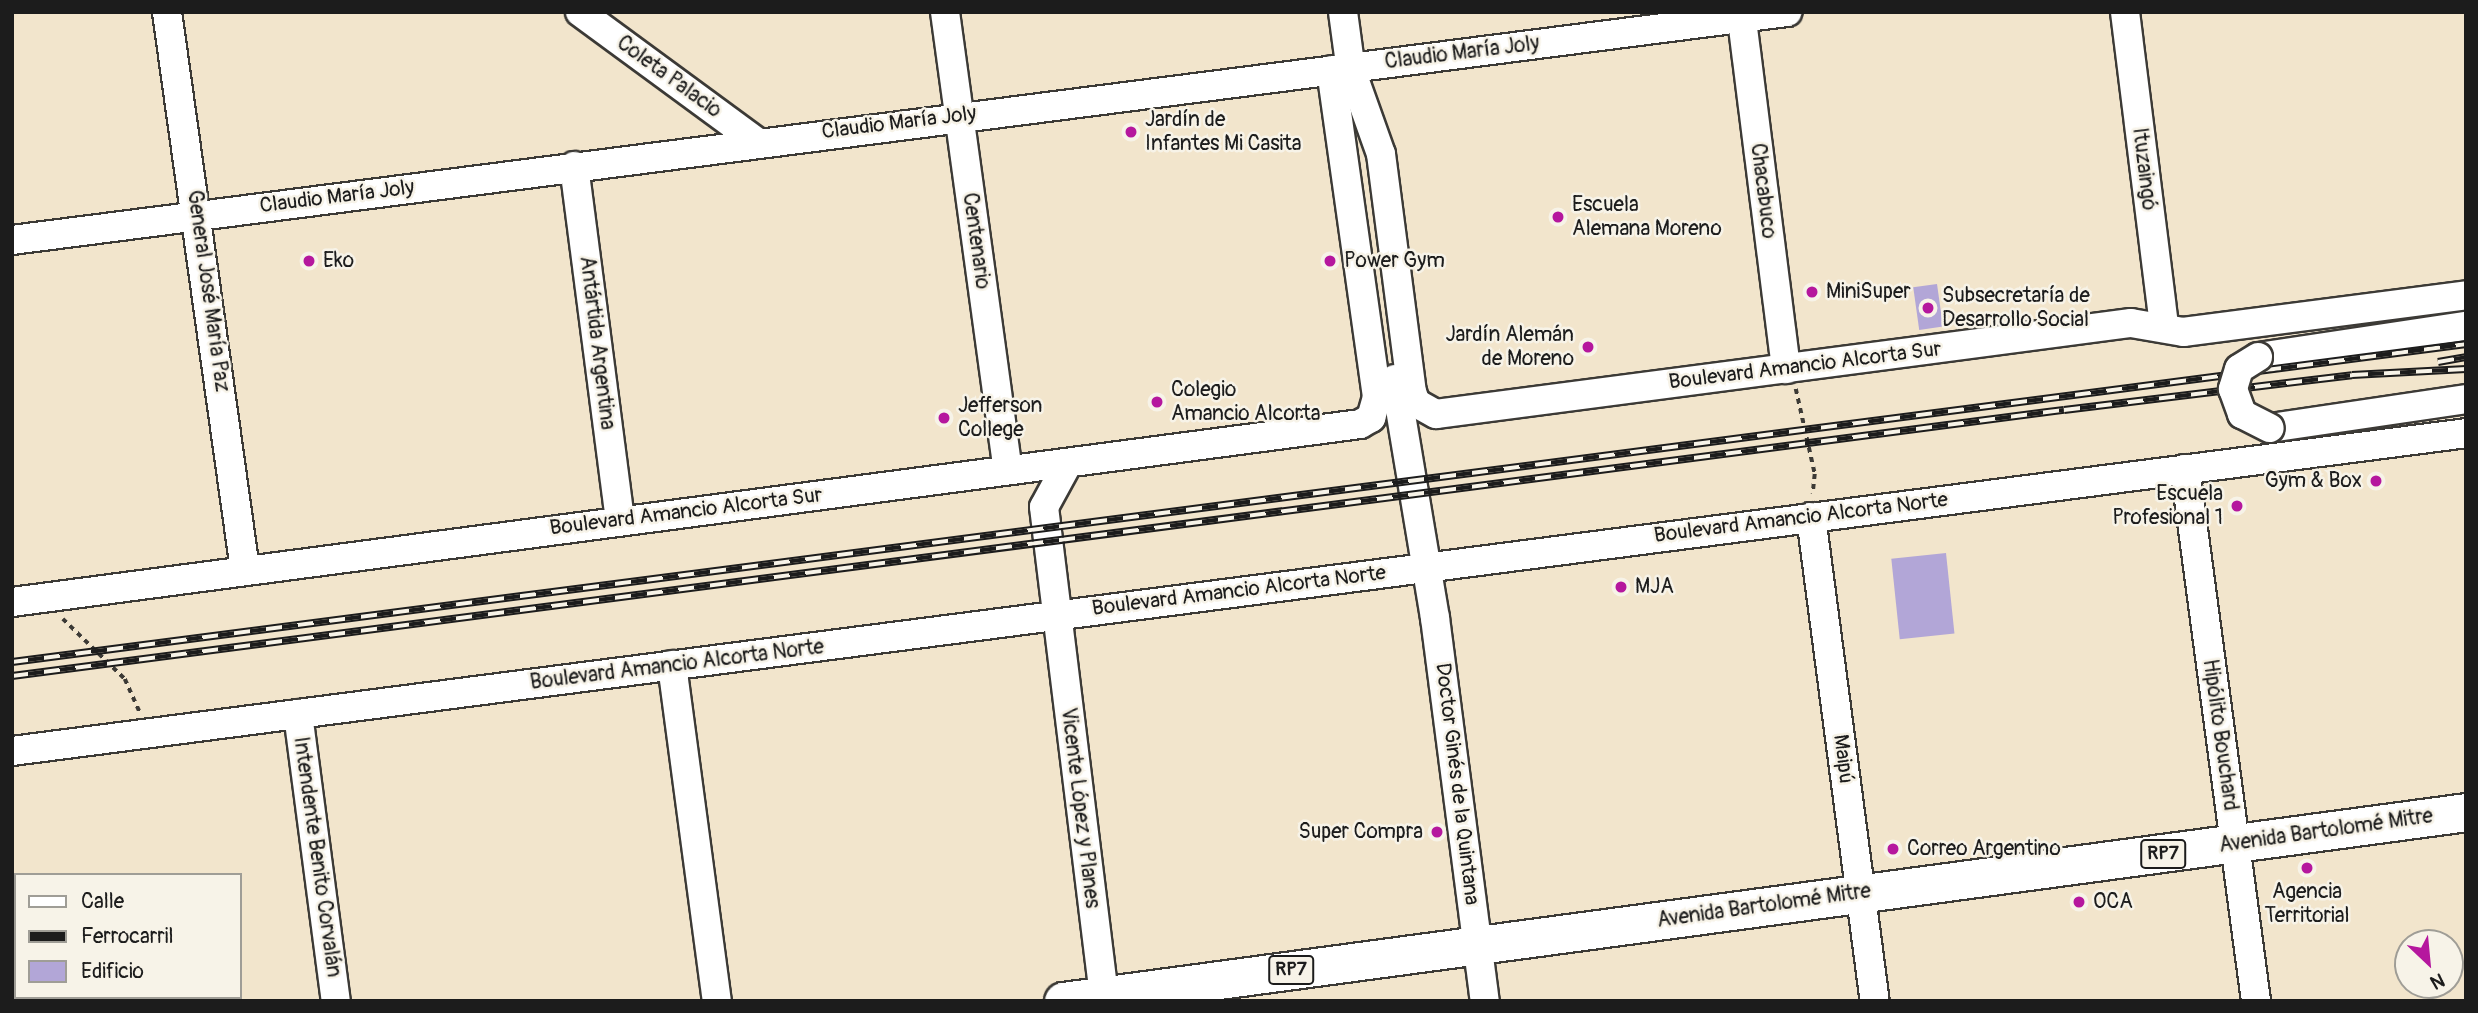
<!DOCTYPE html>
<html>
<head>
<meta charset="utf-8">
<style>
	body { margin:0 }
	#map { position:relative; width:2478px; height:1013px; overflow:hidden; background:#f2e5cc; font-family:Pangolin,sans-serif }
	div>[style] { position:absolute }
	.building>* { inset:0; background:#b2a6d7; transform-origin:0 0 }
	.path>* { height:3.5px; margin-top:-1.75px; transform-origin:0; background:repeating-linear-gradient(90deg,#3c3a36 0 5px,transparent 0 10px) }
	.roads { filter:drop-shadow(2px 0 #3c3a36) drop-shadow(-2px 0 #3c3a36) drop-shadow(0 2px #3c3a36) drop-shadow(0 -2px #3c3a36) }
	.minor>* { height:28px; margin:-14px; padding:0 14px; transform-origin:14px; border-radius:14px; background:#fff }
	.major>* { height:37px; margin:-18.5px; padding:0 18.5px; transform-origin:18.5px; border-radius:18.5px; background:#fff }
	.rail>* { height:8px; margin-top:-4px; transform-origin:0; background:repeating-linear-gradient(90deg,#f7f3e8 0 16px,#1c1c1c 0 32px); box-sizing:border-box; border-block:2px solid #1c1c1c }
	.bridges { filter:drop-shadow(2px 0 #3c3a36) drop-shadow(-2px 0 #3c3a36) drop-shadow(0 2px #3c3a36) drop-shadow(0 -2px #3c3a36) }
	.minor-bridge>* { height:28px; margin:-14px; padding:0 14px; transform-origin:14px; border-radius:14px; background:#fff }
	.dots>* { width:19px; height:19px; translate:-50% -50%; box-sizing:border-box; border:4px solid #f7f3e8; border-radius:50% }
	span { translate:-50% -50%; white-space:nowrap; text-align:center; line-height:1.15; -webkit-text-stroke:5px #f7f3e8; paint-order:stroke }
	.shield-label span { padding:2px 5px; background:#f7f3e8; border:2px solid; border-radius:5px; -webkit-text-stroke-width:0 }
	.shield-label { font-size:19px; color:#1c1c1c; font-weight:700 }
	.street-label { font-size:21px; color:#1c1c1c }
	.poi-label { font-size:21px; color:#1c1c1c }
	.left { translate:0 -50%; text-align:left }
	.right { translate:-100% -50%; text-align:right }
	.frame { position:absolute; inset:0; border:14px solid #1c1c1c; pointer-events:none }
	.legend { position:absolute; left:14px; top:873px; width:228px; height:126px; box-sizing:border-box; background:#f7f3e8; border:2px solid #9f9d96; margin:0; padding:9px 12px; list-style:none; font-size:21px; color:#1c1c1c }
	.legend li { display:flex; align-items:center; gap:14px; height:35px }
	.legend b { width:35px; border:2px solid #9f9d96 }
	.north { position:absolute; left:2394px; top:929px; width:70px; height:70px; box-sizing:border-box; background:#f7f3e8; border:2px solid #9f9d96; border-radius:50%; rotate:154deg; font-size:19px; font-weight:700; line-height:28px; text-align:center; color:#1c1c1c }
	.north::after { content:''; display:block; margin:auto; width:24px; height:32px; background:#b5179e; clip-path:polygon(50% 0,100% 100%,50% 72%,0 100%) }
</style>
</head>
<body>
<div id="map">
	<div class="building">
		<i style="left:1937px;top:284px;width:43px;height:24px;rotate:82deg"></i>
		<i style="left:1946px;top:553px;width:81px;height:55px;rotate:84deg"></i>
	</div>
	<div class="path">
		<i style="left:1796px;top:389px;width:87px;rotate:77.4deg"></i>
		<i style="left:1815px;top:474px;width:20px;rotate:96deg"></i>
		<i style="left:63px;top:619px;width:86px;rotate:44.1deg"></i>
		<i style="left:125px;top:679px;width:37px;rotate:66deg"></i>
	</div>
	<div class="roads">
		<div class="minor">
			<i style="left:167px;top:12px;width:563px;rotate:82.04deg"></i>
			<i style="left:580px;top:12px;width:220px;rotate:36.3deg"></i>
			<i style="left:945px;top:12px;width:462px;rotate:82.2deg"></i>
			<i style="left:1343px;top:12px;width:75px;rotate:82.3deg"></i>
			<i style="left:1741px;top:12px;width:360px;rotate:82.8deg"></i>
			<i style="left:2125px;top:12px;width:317px;rotate:82.9deg"></i>
			<i style="left:1350px;top:67px;width:92px;rotate:70.4deg"></i>
			<i style="left:1381px;top:154px;width:240px;rotate:82.6deg"></i>
			<i style="left:1412px;top:392px;width:12px;rotate:70deg"></i>
			<i style="left:1416px;top:403px;width:23px;rotate:29deg"></i>
			<i style="left:1436px;top:414px;width:701px;rotate:-7.46deg"></i>
			<i style="left:2131px;top:323px;width:53px;rotate:9.8deg"></i>
			<i style="left:2183px;top:332px;width:285px;rotate:-7.4deg"></i>
			<i style="left:574px;top:166px;width:358px;rotate:82.6deg"></i>
			<i style="left:12px;top:240px;width:1790px;rotate:-7.32deg"></i>
			<i style="left:2258px;top:357px;width:210px;rotate:-8.5deg"></i>
			<i style="left:1395px;top:379px;width:242px;rotate:80.5deg"></i>
			<i style="left:1435px;top:618px;width:386px;rotate:82.6deg"></i>
			<i style="left:2270px;top:428px;width:198px;rotate:-8.4deg"></i>
			<i style="left:1068px;top:463px;width:50px;rotate:118.6deg"></i>
			<i style="left:1044px;top:507px;width:498px;rotate:83deg"></i>
			<i style="left:2185px;top:469px;width:537px;rotate:82.4deg"></i>
			<i style="left:1811px;top:517px;width:488px;rotate:82.5deg"></i>
			<i style="left:12px;top:602px;width:1360px;rotate:-7.52deg"></i>
			<i style="left:1360px;top:424px;width:13px;rotate:-29deg"></i>
			<i style="left:1371px;top:418px;width:22px;rotate:-74deg"></i>
			<i style="left:1377px;top:397px;width:330px;rotate:-98deg"></i>
			<i style="left:672px;top:665px;width:339px;rotate:82.4deg"></i>
			<i style="left:298px;top:714px;width:290px;rotate:82.5deg"></i>
			<i style="left:12px;top:751px;width:2475px;rotate:-7.38deg"></i>
		</div>
		<div class="major">
			<i style="left:1063px;top:1001px;width:1416px;rotate:-7.67deg"></i>
		</div>
	</div>
	<div class="rail">
		<i style="left:2438px;top:362px;width:28px;rotate:-10deg"></i>
		<i style="left:12px;top:662px;width:2475px;rotate:-7.38deg"></i>
		<i style="left:12px;top:676px;width:2069px;rotate:-7.39deg"></i>
		<i style="left:2064px;top:410px;width:290px;rotate:-6.9deg"></i>
		<i style="left:2352px;top:375px;width:114px;rotate:-3deg"></i>
	</div>
	<div class="bridges">
		<div class="minor-bridge">
			<i style="left:2258px;top:357px;width:22px;rotate:148deg"></i>
			<i style="left:2239px;top:369px;width:21px;rotate:107deg"></i>
			<i style="left:2233px;top:389px;width:27px;rotate:70deg"></i>
			<i style="left:2242px;top:414px;width:31px;rotate:27deg"></i>
		</div>
	</div>
	<div class="dots">
		<i style="left:1131px;top:132px;background:#b5179e"></i>
		<i style="left:1558px;top:217px;background:#b5179e"></i>
		<i style="left:309px;top:261px;background:#b5179e"></i>
		<i style="left:1330px;top:261px;background:#b5179e"></i>
		<i style="left:1812px;top:292px;background:#b5179e"></i>
		<i style="left:1928px;top:308px;background:#b5179e"></i>
		<i style="left:1588px;top:347px;background:#b5179e"></i>
		<i style="left:1157px;top:402px;background:#b5179e"></i>
		<i style="left:944px;top:418px;background:#b5179e"></i>
		<i style="left:2376px;top:481px;background:#b5179e"></i>
		<i style="left:2237px;top:506px;background:#b5179e"></i>
		<i style="left:1621px;top:587px;background:#b5179e"></i>
		<i style="left:1437px;top:832px;background:#b5179e"></i>
		<i style="left:1893px;top:849px;background:#b5179e"></i>
		<i style="left:2307px;top:868px;background:#b5179e"></i>
		<i style="left:2079px;top:902px;background:#b5179e"></i>
	</div>
	<div class="shield-label">
		<span style="left:2163px;top:854px">RP7</span>
		<span style="left:1291px;top:970px">RP7</span>
	</div>
	<div class="street-label">
		<span style="left:1462px;top:53px;rotate:-7deg">Claudio María Joly</span>
		<span style="left:669px;top:77px;rotate:36deg">Coleta Palacio</span>
		<span style="left:899px;top:123px;rotate:-7deg">Claudio María Joly</span>
		<span style="left:2144px;top:169px;rotate:83deg">Ituzaingó</span>
		<span style="left:1763px;top:191px;rotate:83deg">Chacabuco</span>
		<span style="left:337px;top:197px;rotate:-7deg">Claudio María Joly</span>
		<span style="left:976px;top:241px;rotate:82deg">Centenario</span>
		<span style="left:208px;top:291px;rotate:82deg">General José María Paz</span>
		<span style="left:597px;top:343px;rotate:83deg">Antártida Argentina</span>
		<span style="left:1805px;top:366px;rotate:-7deg">Boulevard Amancio Alcorta Sur</span>
		<span style="left:686px;top:512px;rotate:-7deg">Boulevard Amancio Alcorta Sur</span>
		<span style="left:1801px;top:518px;rotate:-7deg">Boulevard Amancio Alcorta Norte</span>
		<span style="left:1239px;top:591px;rotate:-7deg">Boulevard Amancio Alcorta Norte</span>
		<span style="left:677px;top:665px;rotate:-7deg">Boulevard Amancio Alcorta Norte</span>
		<span style="left:2220px;top:735px;rotate:82deg">Hipólito Bouchard</span>
		<span style="left:1843px;top:759px;rotate:83deg">Maipú</span>
		<span style="left:1457px;top:784px;rotate:83deg">Doctor Ginés de la Quintana</span>
		<span style="left:1080px;top:808px;rotate:83deg">Vicente López y Planes</span>
		<span style="left:2326px;top:831px;rotate:-8deg">Avenida Bartolomé Mitre</span>
		<span style="left:317px;top:857px;rotate:82deg">Intendente Benito Corvalán</span>
		<span style="left:1764px;top:906px;rotate:-8deg">Avenida Bartolomé Mitre</span>
	</div>
	<div class="poi-label">
		<span class="left" style="left:1145px;top:132px">Jardín de<br>Infantes Mi Casita</span>
		<span class="left" style="left:1572px;top:217px">Escuela<br>Alemana Moreno</span>
		<span class="left" style="left:323px;top:261px">Eko</span>
		<span class="left" style="left:1344px;top:261px">Power Gym</span>
		<span class="left" style="left:1826px;top:292px">MiniSuper</span>
		<span class="left" style="left:1942px;top:308px">Subsecretaría de<br>Desarrollo Social</span>
		<span class="right" style="left:1574px;top:347px">Jardín Alemán<br>de Moreno</span>
		<span class="left" style="left:1171px;top:402px">Colegio<br>Amancio Alcorta</span>
		<span class="left" style="left:958px;top:418px">Jefferson<br>College</span>
		<span class="right" style="left:2362px;top:481px">Gym &amp; Box</span>
		<span class="right" style="left:2223px;top:506px">Escuela<br>Profesional 1</span>
		<span class="left" style="left:1635px;top:587px">MJA</span>
		<span class="right" style="left:1423px;top:832px">Super Compra</span>
		<span class="left" style="left:1907px;top:849px">Correo Argentino</span>
		<span style="left:2307px;top:904px">Agencia<br>Territorial</span>
		<span class="left" style="left:2093px;top:902px">OCA</span>
	</div>
	<div class="frame"></div>
	<ul class="legend">
	<li><b style="height:9px;background:#fff"></b>Calle</li>
	<li><b style="height:9px;background:#1c1c1c"></b>Ferrocarril</li>
	<li><b style="height:19px;background:#b2a6d7"></b>Edificio</li>
	</ul>
	<div class="north">N</div>
</div>
</body>
</html>
